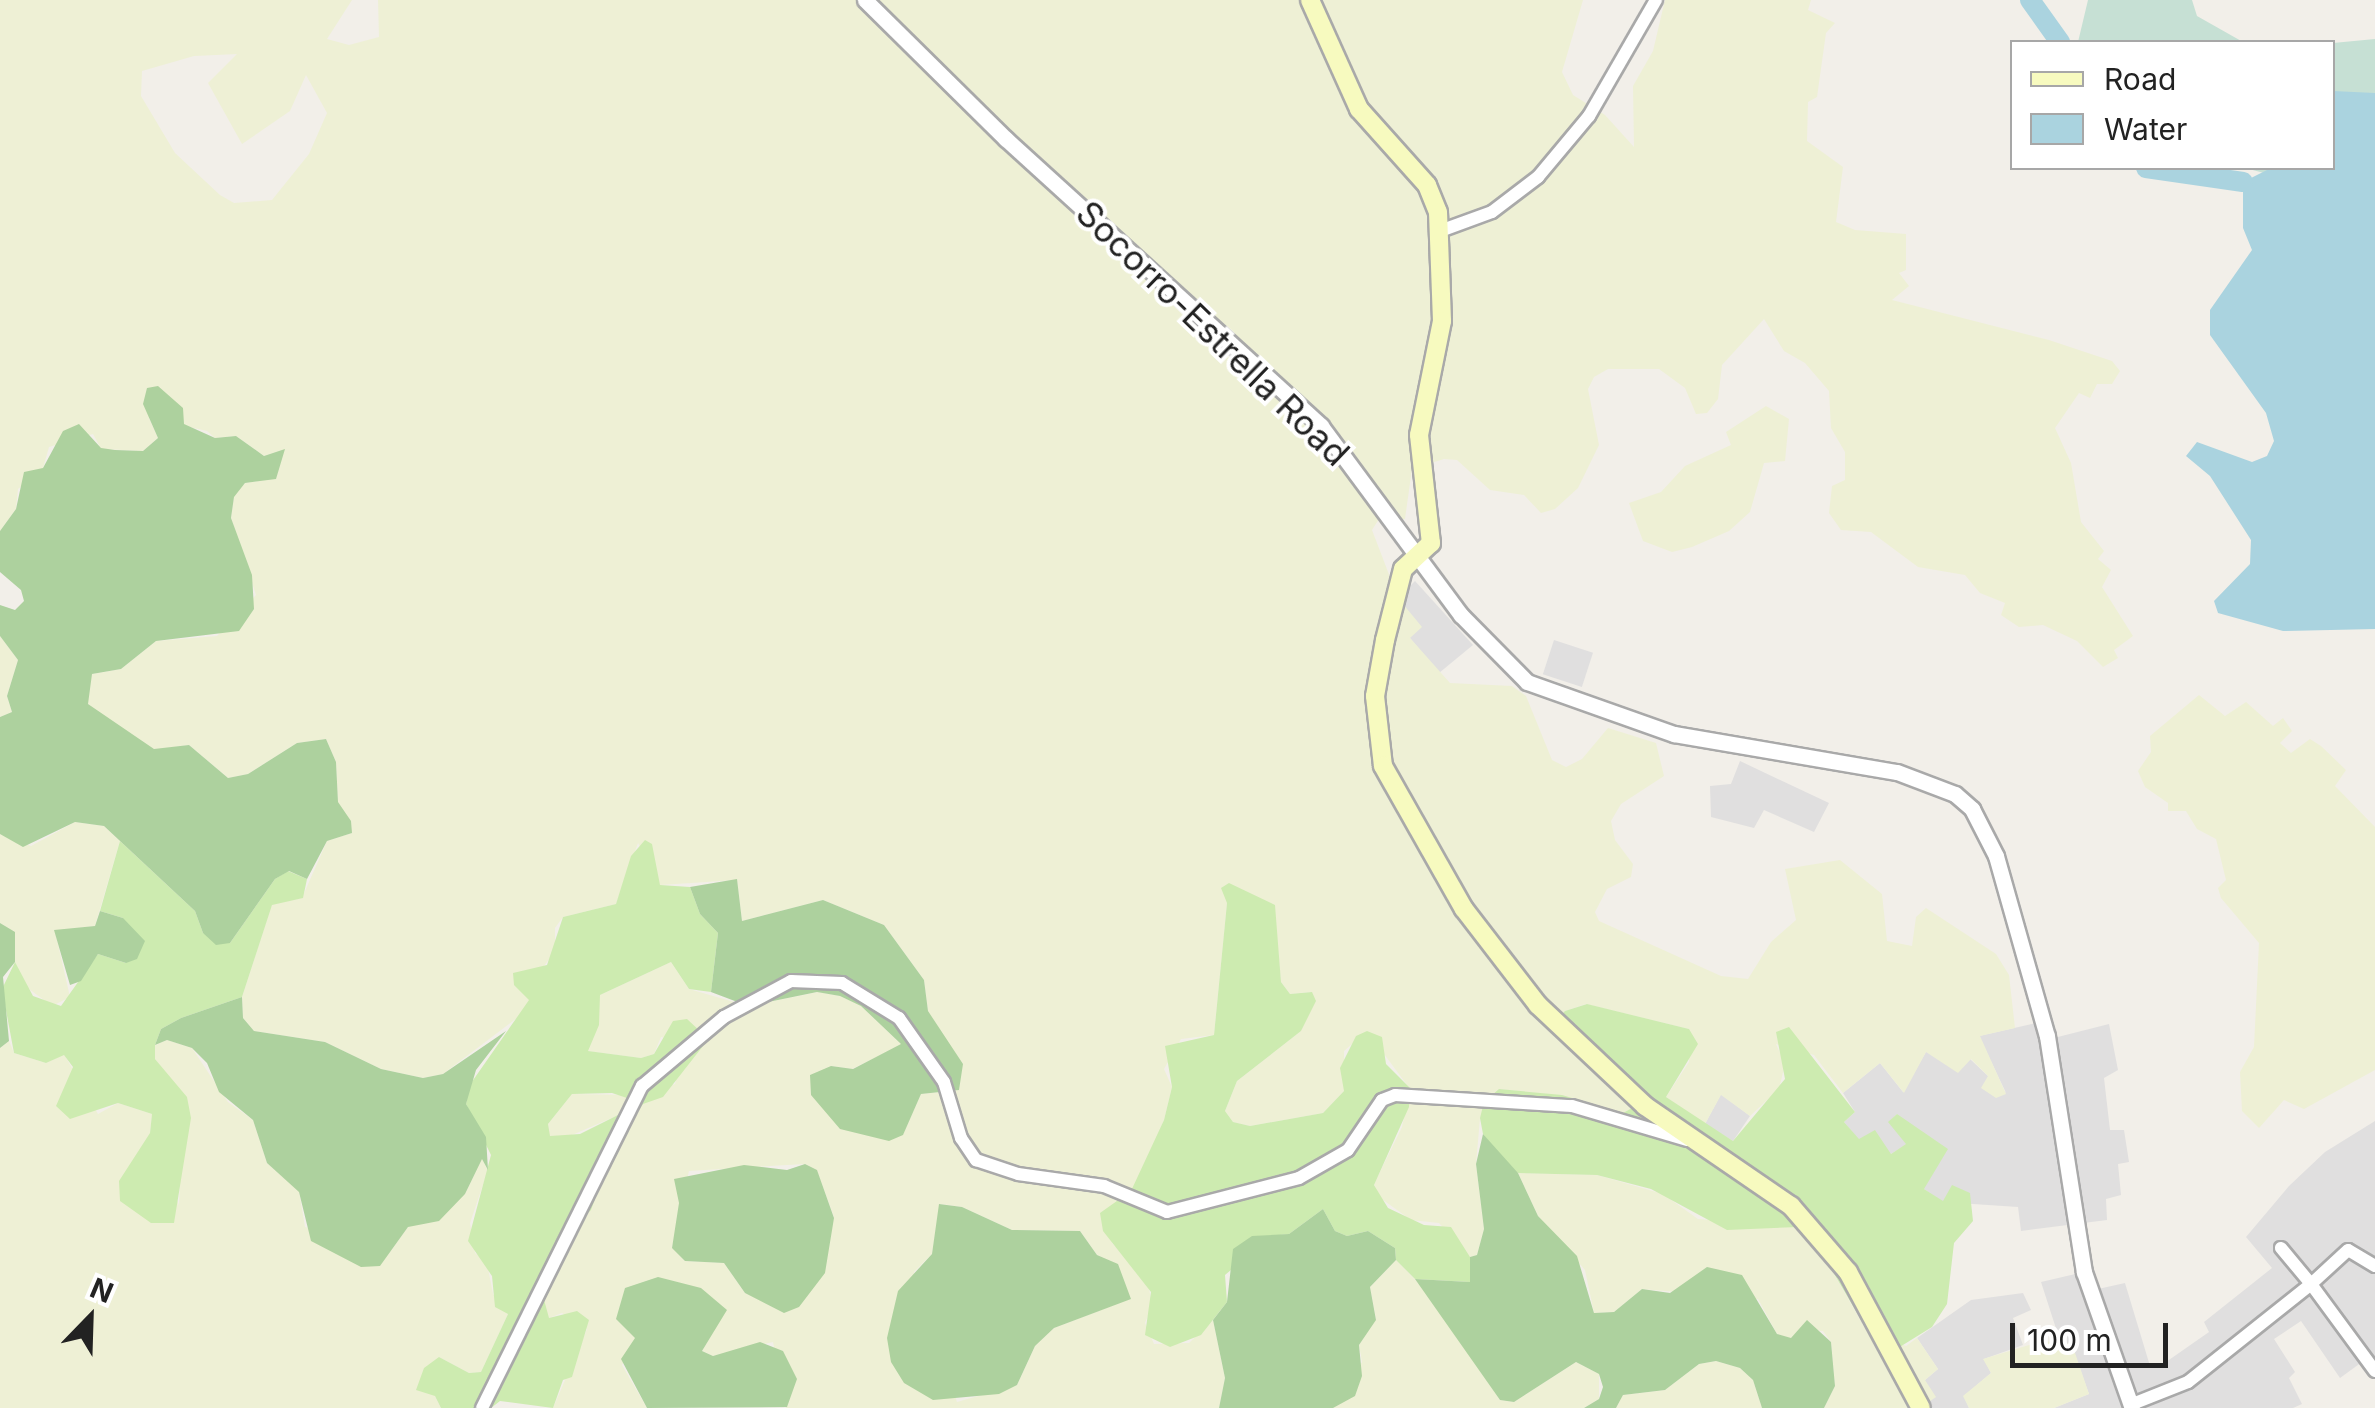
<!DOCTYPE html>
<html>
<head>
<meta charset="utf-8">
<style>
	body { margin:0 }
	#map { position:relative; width:2375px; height:1408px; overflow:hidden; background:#f2efe9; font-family:Inter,sans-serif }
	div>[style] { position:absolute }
	.residential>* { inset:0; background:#e0dfdf; transform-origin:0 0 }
	.farmland>* { inset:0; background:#eef0d5 }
	.grass>* { inset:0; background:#cdebb0 }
	.forest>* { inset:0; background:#add19e }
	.wetland>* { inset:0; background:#c6e0d4 }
	.water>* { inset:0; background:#aad3df }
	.river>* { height:20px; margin:-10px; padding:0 10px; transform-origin:10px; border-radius:10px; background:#aad3df }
	.roads { filter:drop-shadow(2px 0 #a9a9a9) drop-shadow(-2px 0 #a9a9a9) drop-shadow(0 2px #a9a9a9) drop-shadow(0 -2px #a9a9a9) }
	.minor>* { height:12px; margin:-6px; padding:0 6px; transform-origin:6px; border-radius:6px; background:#fff }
	.tertiary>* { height:15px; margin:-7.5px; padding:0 7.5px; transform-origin:7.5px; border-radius:7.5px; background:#fff }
	.secondary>* { height:18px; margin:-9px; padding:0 9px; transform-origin:9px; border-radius:9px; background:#f7fabf }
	span { translate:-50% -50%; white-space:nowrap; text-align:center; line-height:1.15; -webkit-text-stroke:8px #fff; paint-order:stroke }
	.street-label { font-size:35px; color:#222 }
	.legend { position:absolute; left:2010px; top:40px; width:325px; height:130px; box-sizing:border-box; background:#fff; border:2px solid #a7a7a7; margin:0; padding:12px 18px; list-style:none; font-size:30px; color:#222 }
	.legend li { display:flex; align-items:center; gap:20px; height:50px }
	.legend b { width:50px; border:2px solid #a7a7a7 }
	.north { position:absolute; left:40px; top:1268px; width:100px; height:100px; -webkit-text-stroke:8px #fff; paint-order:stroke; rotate:23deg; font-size:28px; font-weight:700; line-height:40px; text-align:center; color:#222 }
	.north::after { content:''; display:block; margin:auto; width:35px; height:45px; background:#222; clip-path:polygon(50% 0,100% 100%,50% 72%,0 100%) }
	.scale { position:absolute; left:2010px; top:1323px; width:158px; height:45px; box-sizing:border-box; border:5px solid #222; border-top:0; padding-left:12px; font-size:30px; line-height:35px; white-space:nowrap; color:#222; -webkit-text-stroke:8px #fff; paint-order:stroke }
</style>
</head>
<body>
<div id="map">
	<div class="residential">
		<i style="clip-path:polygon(1415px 581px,1473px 645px,1439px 673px,1410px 638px,1398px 598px)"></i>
		<i style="left:1554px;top:640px;width:41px;height:36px;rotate:18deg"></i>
		<i style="clip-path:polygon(1740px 761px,1829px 803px,1814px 832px,1764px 810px,1754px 828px,1711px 817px,1710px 786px,1731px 784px)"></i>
		<i style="clip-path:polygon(2041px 1022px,2046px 1040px,2109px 1024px,2118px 1070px,2104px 1078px,2110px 1130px,2124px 1130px,2129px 1162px,2118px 1164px,2121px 1195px,2106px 1199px,2107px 1220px,2021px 1231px,2018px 1207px,1943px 1202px,1924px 1189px,1897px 1114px,1889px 1122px,1907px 1144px,1891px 1154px,1859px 1140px,1844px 1122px,1855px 1112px,1843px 1093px,1880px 1063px,1903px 1092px,1926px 1052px,1970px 1059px,2006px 1093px,1979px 1036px)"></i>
		<i style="clip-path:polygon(1721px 1094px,1750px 1116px,1733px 1141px,1705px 1124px)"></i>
		<i style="clip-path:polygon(2375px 1121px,2375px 1374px,2362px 1362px,2340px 1378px,2301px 1321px,2274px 1339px,2295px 1372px,2289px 1378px,2302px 1404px,2293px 1408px,2054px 1408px,2089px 1394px,2071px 1344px,2062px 1347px,2041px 1282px,2084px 1272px,2089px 1291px,2125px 1283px,2150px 1366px,2166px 1362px,2209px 1332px,2204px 1322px,2272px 1268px,2246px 1237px,2289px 1186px,2325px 1152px)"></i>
		<i style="clip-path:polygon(2023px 1293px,2031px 1310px,2013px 1318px,2023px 1345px,1984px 1359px,1991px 1373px,1964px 1396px,1969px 1408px,1920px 1408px,1925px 1380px,1938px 1369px,1917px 1338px,1971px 1300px)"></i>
	</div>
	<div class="farmland">
		<i style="clip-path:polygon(evenodd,0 0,352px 0,327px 39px,349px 45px,379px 37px,378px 0,1583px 0,1562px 72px,1573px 95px,1605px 115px,1634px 147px,1633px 86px,1653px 51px,1665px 0,1811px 0,1808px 10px,1835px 23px,1826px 33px,1817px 97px,1808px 102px,1807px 141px,1843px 167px,1836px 222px,1855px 230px,1906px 234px,1906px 270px,1899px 273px,1909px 286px,1892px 300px,2049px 340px,2112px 361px,2120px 371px,2112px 384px,2097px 384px,2090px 398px,2079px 393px,2055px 428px,2071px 463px,2081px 522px,2104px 551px,2098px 559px,2111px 570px,2102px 587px,2133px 636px,2114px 650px,2118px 658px,2103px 667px,2077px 641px,2043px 625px,2019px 627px,2001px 615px,2005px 603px,1980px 593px,1965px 575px,1918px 567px,1871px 532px,1841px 530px,1829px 513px,1832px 486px,1845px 480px,1845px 452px,1831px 428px,1829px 391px,1805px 363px,1784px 351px,1764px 319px,1722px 365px,1718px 399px,1707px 413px,1696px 414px,1685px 388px,1659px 369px,1608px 369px,1594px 377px,1588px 389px,1599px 445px,1578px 488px,1555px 509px,1541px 513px,1524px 495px,1490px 490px,1457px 460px,1444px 459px,1412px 469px,1405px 519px,1379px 519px,1372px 530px,1398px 598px,1422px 627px,1410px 638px,1450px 683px,1512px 686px,1526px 696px,1552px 760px,1566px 767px,1582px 759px,1608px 728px,1656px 743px,1664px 776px,1621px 804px,1611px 821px,1615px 840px,1633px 864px,1631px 877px,1607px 889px,1595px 912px,1599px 921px,1721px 976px,1748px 979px,1771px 942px,1796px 920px,1785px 869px,1840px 860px,1882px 894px,1887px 941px,1912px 946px,1916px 917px,1926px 908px,1996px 954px,2009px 975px,2015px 1028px,1980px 1036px,2006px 1094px,1996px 1098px,1981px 1088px,1988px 1076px,1971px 1059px,1958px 1073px,1926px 1052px,1904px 1093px,1880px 1063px,1843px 1093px,1814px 1055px,1776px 1044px,1785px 1064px,1779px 1089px,1750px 1116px,1721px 1095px,1705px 1124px,1666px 1097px,1689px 1062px,1689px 1029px,1586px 1004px,1565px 1011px,1560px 1042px,1632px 1108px,1623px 1113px,1562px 1096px,1499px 1089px,1480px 1118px,1476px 1164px,1484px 1229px,1477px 1255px,1470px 1257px,1439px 1223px,1411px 1220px,1379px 1197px,1374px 1184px,1402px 1127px,1410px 1089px,1367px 1031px,1344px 1051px,1344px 1091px,1323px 1113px,1250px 1126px,1233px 1122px,1225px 1111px,1237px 1081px,1301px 1031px,1311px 992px,1290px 994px,1281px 982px,1274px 905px,1227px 903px,1214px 1035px,1181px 1039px,1164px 1069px,1172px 1087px,1164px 1120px,1112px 1243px,1148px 1282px,1152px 1306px,1145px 1323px,1154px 1344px,1189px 1343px,1213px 1320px,1225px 1378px,1219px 1408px,786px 1408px,773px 1342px,713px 1356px,702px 1351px,713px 1332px,629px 1327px,636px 1338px,622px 1365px,647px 1408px,553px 1408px,587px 1329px,562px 1313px,549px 1318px,542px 1311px,542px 1296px,613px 1147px,642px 1105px,565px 1138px,549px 1136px,548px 1124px,572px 1094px,631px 1095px,675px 1084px,678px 1072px,703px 1046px,661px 1037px,654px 1054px,641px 1058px,587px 1051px,600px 995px,671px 962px,689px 989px,748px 1006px,818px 992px,840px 996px,860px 1005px,902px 1045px,852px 1069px,831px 1066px,903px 1134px,921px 1094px,959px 1090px,928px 1011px,924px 980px,884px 925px,823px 900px,742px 921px,737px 880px,660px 885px,638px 843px,616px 904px,563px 917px,555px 928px,555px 952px,524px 991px,530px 1000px,521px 1015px,443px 1074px,423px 1078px,381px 1069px,325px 1042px,254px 1031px,243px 1018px,242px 997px,272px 904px,302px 898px,327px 841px,352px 833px,338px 803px,336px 762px,326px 739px,297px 743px,248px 774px,228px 778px,189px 745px,154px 750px,103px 719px,88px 704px,86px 686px,92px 674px,121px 669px,156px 641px,217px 636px,256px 595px,231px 518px,234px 496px,245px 483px,276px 478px,284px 450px,264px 456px,236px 436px,215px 438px,207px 431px,149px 418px,158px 438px,143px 451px,101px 449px,93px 434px,49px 447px,43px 468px,18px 489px,16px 509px,0 531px,0 0,237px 54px,208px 83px,242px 144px,290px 111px,306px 75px,327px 113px,309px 154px,272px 200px,234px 203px,220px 195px,175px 153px,141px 96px,142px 71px,194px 56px,237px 54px,0 0,805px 1164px,817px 1171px,834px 1217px,762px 1297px,745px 1293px,724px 1263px,685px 1261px,672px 1247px,689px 1171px,805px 1164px,0 0,940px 1204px,962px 1207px,1012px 1230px,1080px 1231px,1097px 1255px,1118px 1265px,1114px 1305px,1054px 1328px,1035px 1346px,1017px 1385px,957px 1402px,914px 1272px,932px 1254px,940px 1204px)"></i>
		<i style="clip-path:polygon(1766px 406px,1789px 419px,1785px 461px,1764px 463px,1750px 512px,1729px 531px,1692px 547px,1672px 552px,1643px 541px,1629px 503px,1661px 492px,1685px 466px,1731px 445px,1726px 432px)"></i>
		<i style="clip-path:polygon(0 636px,18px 660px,7px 696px,12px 712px,0 717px)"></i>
		<i style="clip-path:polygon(2199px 695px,2225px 716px,2246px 702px,2273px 726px,2283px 718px,2292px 731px,2280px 743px,2291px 753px,2310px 739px,2321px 746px,2346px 770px,2335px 786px,2375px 827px,2375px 1070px,2304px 1109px,2284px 1100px,2259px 1128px,2242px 1111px,2240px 1072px,2254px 1047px,2259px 943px,2221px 898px,2218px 888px,2226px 880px,2216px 839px,2197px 829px,2186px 811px,2168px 811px,2168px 803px,2145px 787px,2138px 771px,2151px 752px,2150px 736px)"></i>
		<i style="clip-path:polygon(75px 822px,104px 826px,120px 841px,95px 926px,55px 931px,70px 997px,52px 1006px,25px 986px,15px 962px,15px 933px,0 923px,0 834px,31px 846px)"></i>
		<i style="clip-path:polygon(167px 1040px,192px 1048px,228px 1102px,253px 1120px,267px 1163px,299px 1191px,305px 1227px,390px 1252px,408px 1227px,465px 1194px,482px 1158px,488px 1170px,470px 1223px,475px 1253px,487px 1263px,493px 1294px,508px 1314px,481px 1372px,469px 1373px,439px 1357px,435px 1396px,441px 1408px,0 1408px,0 1048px,9px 1041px,14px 1053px,46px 1063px,64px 1054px,98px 1114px,118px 1103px,152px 1114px,150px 1133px,179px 1205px,181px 1150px,168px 1076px,155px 1059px,155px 1045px)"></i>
		<i style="clip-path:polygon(1518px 1173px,1597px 1175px,1663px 1194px,1698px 1219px,1798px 1227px,1815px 1241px,1866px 1330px,1906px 1346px,1917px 1338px,1938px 1369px,1925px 1380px,1936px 1397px,1920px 1408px,1824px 1408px,1835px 1386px,1831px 1342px,1823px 1331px,1800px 1330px,1790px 1339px,1777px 1334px,1758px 1299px,1642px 1289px,1614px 1312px,1594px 1313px,1585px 1270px,1538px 1216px)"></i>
		<i style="clip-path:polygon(1396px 1260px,1431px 1296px,1500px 1400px,1514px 1402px,1576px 1362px,1599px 1374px,1599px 1399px,1584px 1408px,1333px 1408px,1362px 1362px,1359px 1345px,1376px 1319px,1370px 1287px)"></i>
		<i style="clip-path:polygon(2042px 1341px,2072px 1344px,2089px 1394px,2054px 1408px,1969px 1408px,1963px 1396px,1991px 1373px,1983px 1359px)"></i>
		<i style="clip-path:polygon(1716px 1361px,1740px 1368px,1753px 1380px,1762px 1408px,1616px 1408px,1623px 1395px,1665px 1390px,1699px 1364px)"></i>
	</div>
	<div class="grass">
		<i style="clip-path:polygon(evenodd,645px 840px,652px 844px,660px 885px,690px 887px,700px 914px,718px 933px,711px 992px,689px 989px,671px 962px,600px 995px,599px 1025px,588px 1051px,641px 1058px,654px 1054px,673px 1021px,687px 1019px,702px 1033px,703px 1046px,663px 1097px,643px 1104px,613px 1147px,591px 1210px,577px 1223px,543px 1296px,549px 1318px,577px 1311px,589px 1320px,572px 1377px,563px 1380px,553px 1408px,500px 1401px,491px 1408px,441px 1408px,435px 1396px,416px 1390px,424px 1368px,439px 1357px,469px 1373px,481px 1372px,508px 1314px,495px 1307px,492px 1276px,468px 1241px,491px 1155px,466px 1104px,469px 1086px,529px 1000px,514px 985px,513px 973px,547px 965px,563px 917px,616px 904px,631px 856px,645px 840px,612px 1093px,642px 1103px,580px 1134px,550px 1136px,548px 1124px,572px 1094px,612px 1093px)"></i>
		<i style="clip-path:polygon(120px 841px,195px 911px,203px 933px,230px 943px,275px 879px,288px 871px,307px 879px,303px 898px,272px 905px,242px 997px,181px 1018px,161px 1029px,155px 1045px,155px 1059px,187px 1097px,191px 1118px,174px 1223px,151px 1223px,120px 1201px,119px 1181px,150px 1133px,152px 1114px,118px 1103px,70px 1119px,56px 1106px,73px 1067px,64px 1055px,46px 1063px,14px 1053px,2px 989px,15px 962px,33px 996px,61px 1006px,98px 954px,126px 963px,123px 918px,100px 911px)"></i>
		<i style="clip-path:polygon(1229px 883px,1275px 905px,1281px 982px,1290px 994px,1312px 992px,1316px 1001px,1301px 1031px,1237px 1081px,1225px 1111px,1233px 1122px,1250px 1126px,1323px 1113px,1344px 1091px,1340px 1068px,1356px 1036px,1367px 1031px,1382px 1037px,1386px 1064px,1410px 1088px,1409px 1107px,1374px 1185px,1388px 1208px,1424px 1225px,1451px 1227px,1470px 1257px,1470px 1282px,1415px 1279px,1396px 1260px,1395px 1248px,1368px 1231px,1347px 1236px,1335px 1231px,1323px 1209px,1289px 1234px,1271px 1236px,1225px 1275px,1227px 1302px,1201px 1335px,1170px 1347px,1145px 1335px,1151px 1292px,1103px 1231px,1100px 1213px,1131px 1191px,1164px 1120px,1172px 1087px,1165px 1046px,1214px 1035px,1227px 903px,1221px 888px)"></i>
		<i style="clip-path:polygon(1587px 1004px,1689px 1029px,1698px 1044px,1666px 1097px,1733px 1141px,1785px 1079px,1776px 1032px,1789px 1027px,1855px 1112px,1844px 1122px,1859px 1139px,1875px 1130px,1891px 1154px,1906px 1144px,1888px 1122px,1897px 1114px,1948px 1149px,1924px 1189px,1943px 1201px,1952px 1185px,1970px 1193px,1973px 1221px,1954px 1243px,1947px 1304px,1932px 1327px,1890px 1353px,1875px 1344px,1815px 1241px,1798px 1227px,1727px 1230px,1651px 1189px,1597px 1175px,1518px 1173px,1505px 1164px,1483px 1134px,1480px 1118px,1484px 1102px,1499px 1089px,1562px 1095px,1623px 1113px,1632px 1108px,1551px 1027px,1565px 1011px)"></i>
	</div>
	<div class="forest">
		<i style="clip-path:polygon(158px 386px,183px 408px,184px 424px,215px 438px,236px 436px,264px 456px,285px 449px,276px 479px,245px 483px,234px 497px,231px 518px,252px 575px,254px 609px,239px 631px,156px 641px,121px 669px,92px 674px,88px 704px,154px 749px,189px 745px,228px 778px,248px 774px,297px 743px,326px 739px,336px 762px,338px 802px,351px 821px,352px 833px,327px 841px,307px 879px,289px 871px,275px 879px,230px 943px,216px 945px,203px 933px,195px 911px,104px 826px,75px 822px,23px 847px,0 834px,0 717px,12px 712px,7px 696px,18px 660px,0 636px,0 605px,15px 610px,24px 601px,21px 590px,0 572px,0 531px,16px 509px,24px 472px,43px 468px,63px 431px,79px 424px,101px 448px,115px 450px,143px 451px,158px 438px,143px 404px,147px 388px)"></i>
		<i style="clip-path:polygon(737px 879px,742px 921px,823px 900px,884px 925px,924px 980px,928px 1011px,963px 1064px,959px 1090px,921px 1094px,903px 1135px,889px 1141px,840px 1129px,811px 1095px,810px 1075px,831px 1066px,853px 1069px,901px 1044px,861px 1006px,840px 996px,817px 992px,748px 1006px,711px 992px,718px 933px,700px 914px,690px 887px)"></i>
		<i style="clip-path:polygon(100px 911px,123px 918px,145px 941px,137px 959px,126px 963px,98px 954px,81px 981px,70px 985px,54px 930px,95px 926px)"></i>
		<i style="clip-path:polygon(0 923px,15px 932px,15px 962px,3px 977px,9px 1041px,0 1048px)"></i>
		<i style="clip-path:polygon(242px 997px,243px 1018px,254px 1031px,325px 1042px,381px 1069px,423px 1078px,443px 1074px,506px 1031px,476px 1070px,466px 1104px,486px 1137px,488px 1170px,482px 1159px,465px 1194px,439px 1221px,408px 1227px,380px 1266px,361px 1267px,311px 1241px,299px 1192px,267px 1163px,253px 1120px,219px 1092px,207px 1063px,192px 1048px,167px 1040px,155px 1045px,161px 1029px,181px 1018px)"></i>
		<i style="clip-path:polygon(1483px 1134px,1518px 1173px,1538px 1216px,1577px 1256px,1594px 1313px,1614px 1312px,1642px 1289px,1670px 1293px,1707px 1267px,1742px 1275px,1777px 1334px,1791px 1338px,1807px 1320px,1831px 1342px,1835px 1386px,1824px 1408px,1762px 1408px,1753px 1380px,1740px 1368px,1716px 1361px,1699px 1364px,1665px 1390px,1623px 1395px,1616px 1408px,1584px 1408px,1599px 1399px,1603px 1387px,1599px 1374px,1576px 1362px,1514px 1402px,1500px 1400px,1415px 1279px,1470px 1282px,1470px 1257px,1477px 1255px,1484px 1229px,1476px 1164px)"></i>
		<i style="clip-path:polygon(805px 1164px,817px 1170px,834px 1218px,825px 1273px,799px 1307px,784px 1313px,745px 1293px,724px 1263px,685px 1261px,672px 1248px,679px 1203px,674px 1179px,744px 1165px,787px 1170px)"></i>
		<i style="clip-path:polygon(939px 1204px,962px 1207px,1012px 1230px,1080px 1231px,1097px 1255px,1118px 1264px,1131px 1299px,1054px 1328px,1035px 1346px,1017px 1385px,999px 1394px,933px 1400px,904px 1383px,891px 1362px,887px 1338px,898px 1291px,932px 1254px)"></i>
		<i style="clip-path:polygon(1323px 1209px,1335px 1231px,1347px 1236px,1368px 1231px,1395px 1248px,1396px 1260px,1370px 1287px,1376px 1320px,1359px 1345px,1362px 1376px,1355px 1396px,1333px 1408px,1219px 1408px,1225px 1378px,1213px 1320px,1227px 1302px,1233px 1249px,1252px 1236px,1289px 1234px)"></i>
		<i style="clip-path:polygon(658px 1277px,701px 1288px,727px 1310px,702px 1351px,713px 1356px,760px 1342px,783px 1351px,797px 1379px,787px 1407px,647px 1408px,621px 1359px,635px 1338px,616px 1319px,625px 1288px)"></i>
	</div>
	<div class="wetland">
		<i style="clip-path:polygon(2088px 0,2192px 0,2197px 16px,2243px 42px,2078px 42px)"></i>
		<i style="clip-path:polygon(2375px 39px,2375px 202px,2245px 168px,2332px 168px,2333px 43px)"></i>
	</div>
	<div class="water">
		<i style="clip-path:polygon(2333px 91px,2375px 93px,2375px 629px,2283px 631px,2218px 613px,2214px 601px,2250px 564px,2251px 540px,2210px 476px,2186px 456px,2197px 442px,2252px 462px,2267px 456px,2274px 441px,2266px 413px,2210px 335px,2210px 310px,2252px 250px,2243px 228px,2243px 182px,2271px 168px,2332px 168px)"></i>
	</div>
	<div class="river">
		<i style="left:2030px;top:0;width:52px;rotate:54.5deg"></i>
		<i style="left:2146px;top:168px;width:98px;rotate:8.2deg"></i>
	</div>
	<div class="roads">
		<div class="minor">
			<i style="left:1440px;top:231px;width:55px;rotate:-20.1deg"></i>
			<i style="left:1492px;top:212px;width:58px;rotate:-37.3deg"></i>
			<i style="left:1538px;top:177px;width:80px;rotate:-50.1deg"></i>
			<i style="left:1589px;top:116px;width:134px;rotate:-60deg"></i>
			<i style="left:2375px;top:1266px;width:31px;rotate:-149deg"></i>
			<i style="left:2348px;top:1250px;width:50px;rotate:137.4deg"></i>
			<i style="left:2311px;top:1284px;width:108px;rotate:53.7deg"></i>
			<i style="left:2130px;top:1405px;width:62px;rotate:-21.6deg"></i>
			<i style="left:2188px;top:1382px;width:157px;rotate:-38.5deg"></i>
			<i style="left:2311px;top:1284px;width:47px;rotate:-129.8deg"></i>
			<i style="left:482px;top:1408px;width:360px;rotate:-63.6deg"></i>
			<i style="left:642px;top:1086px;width:107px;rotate:-40.1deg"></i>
			<i style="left:724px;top:1017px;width:76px;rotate:-28.2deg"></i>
			<i style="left:791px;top:981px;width:51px;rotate:2.2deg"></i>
			<i style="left:842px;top:983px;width:67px;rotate:31.6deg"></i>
			<i style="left:899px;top:1018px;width:78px;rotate:54.9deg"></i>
			<i style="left:944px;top:1082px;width:59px;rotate:73.1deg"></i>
			<i style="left:961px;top:1138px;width:27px;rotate:56deg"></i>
			<i style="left:976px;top:1160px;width:44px;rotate:18.4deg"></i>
			<i style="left:1018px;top:1174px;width:87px;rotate:7.9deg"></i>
			<i style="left:1104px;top:1186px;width:68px;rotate:22.4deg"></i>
			<i style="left:1167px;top:1212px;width:136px;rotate:-14.4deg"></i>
			<i style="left:1299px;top:1178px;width:56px;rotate:-29.7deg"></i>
			<i style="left:1348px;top:1150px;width:60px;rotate:-55.8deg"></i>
			<i style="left:1382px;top:1100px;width:14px;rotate:-21deg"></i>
			<i style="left:1395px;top:1095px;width:177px;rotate:3.6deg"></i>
			<i style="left:1572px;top:1106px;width:120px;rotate:16.5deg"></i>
		</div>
		<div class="tertiary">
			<i style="left:865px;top:0;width:198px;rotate:44.6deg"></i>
			<i style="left:1006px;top:139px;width:426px;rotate:42.3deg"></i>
			<i style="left:1321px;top:426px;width:235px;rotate:53.5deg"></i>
			<i style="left:1461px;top:615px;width:94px;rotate:45.4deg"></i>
			<i style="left:1527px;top:682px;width:156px;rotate:19.5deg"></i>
			<i style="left:1674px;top:734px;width:226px;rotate:9.7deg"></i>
			<i style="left:1897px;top:772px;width:62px;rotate:20.8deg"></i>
			<i style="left:1955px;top:794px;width:23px;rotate:41deg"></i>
			<i style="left:1972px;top:809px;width:53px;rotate:62.9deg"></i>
			<i style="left:1996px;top:856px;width:187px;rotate:74.2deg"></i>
			<i style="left:2047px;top:1036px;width:239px;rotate:81.1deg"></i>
			<i style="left:2084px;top:1272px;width:144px;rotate:70.6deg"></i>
		</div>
		<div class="secondary">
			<i style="left:1310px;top:0;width:120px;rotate:65.8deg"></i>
			<i style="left:1359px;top:109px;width:102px;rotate:48.2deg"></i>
			<i style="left:1427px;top:185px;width:29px;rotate:68deg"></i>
			<i style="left:1438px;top:212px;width:109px;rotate:87.9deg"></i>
			<i style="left:1442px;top:321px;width:116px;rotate:101.4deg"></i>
			<i style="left:1419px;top:435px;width:109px;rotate:83.7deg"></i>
			<i style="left:1431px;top:543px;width:38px;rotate:137deg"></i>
			<i style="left:1403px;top:569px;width:73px;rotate:104.2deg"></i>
			<i style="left:1385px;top:640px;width:57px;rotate:100.1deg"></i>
			<i style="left:1375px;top:696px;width:70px;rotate:83.5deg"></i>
			<i style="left:1383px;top:766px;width:164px;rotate:60.5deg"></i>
			<i style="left:1464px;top:909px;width:121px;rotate:52.4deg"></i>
			<i style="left:1538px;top:1005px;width:147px;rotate:43.3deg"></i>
			<i style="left:1645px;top:1106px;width:177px;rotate:34.4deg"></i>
			<i style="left:1791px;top:1206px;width:87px;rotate:49.2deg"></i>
			<i style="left:1848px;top:1272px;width:154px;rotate:61.8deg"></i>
		</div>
	</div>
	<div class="street-label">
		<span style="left:1213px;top:333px;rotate:44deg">Socorro-Estrella Road</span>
	</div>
	<ul class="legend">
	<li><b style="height:12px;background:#f7fabf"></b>Road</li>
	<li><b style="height:28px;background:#aad3df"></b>Water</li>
	</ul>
	<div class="north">N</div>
	<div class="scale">100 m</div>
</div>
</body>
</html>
